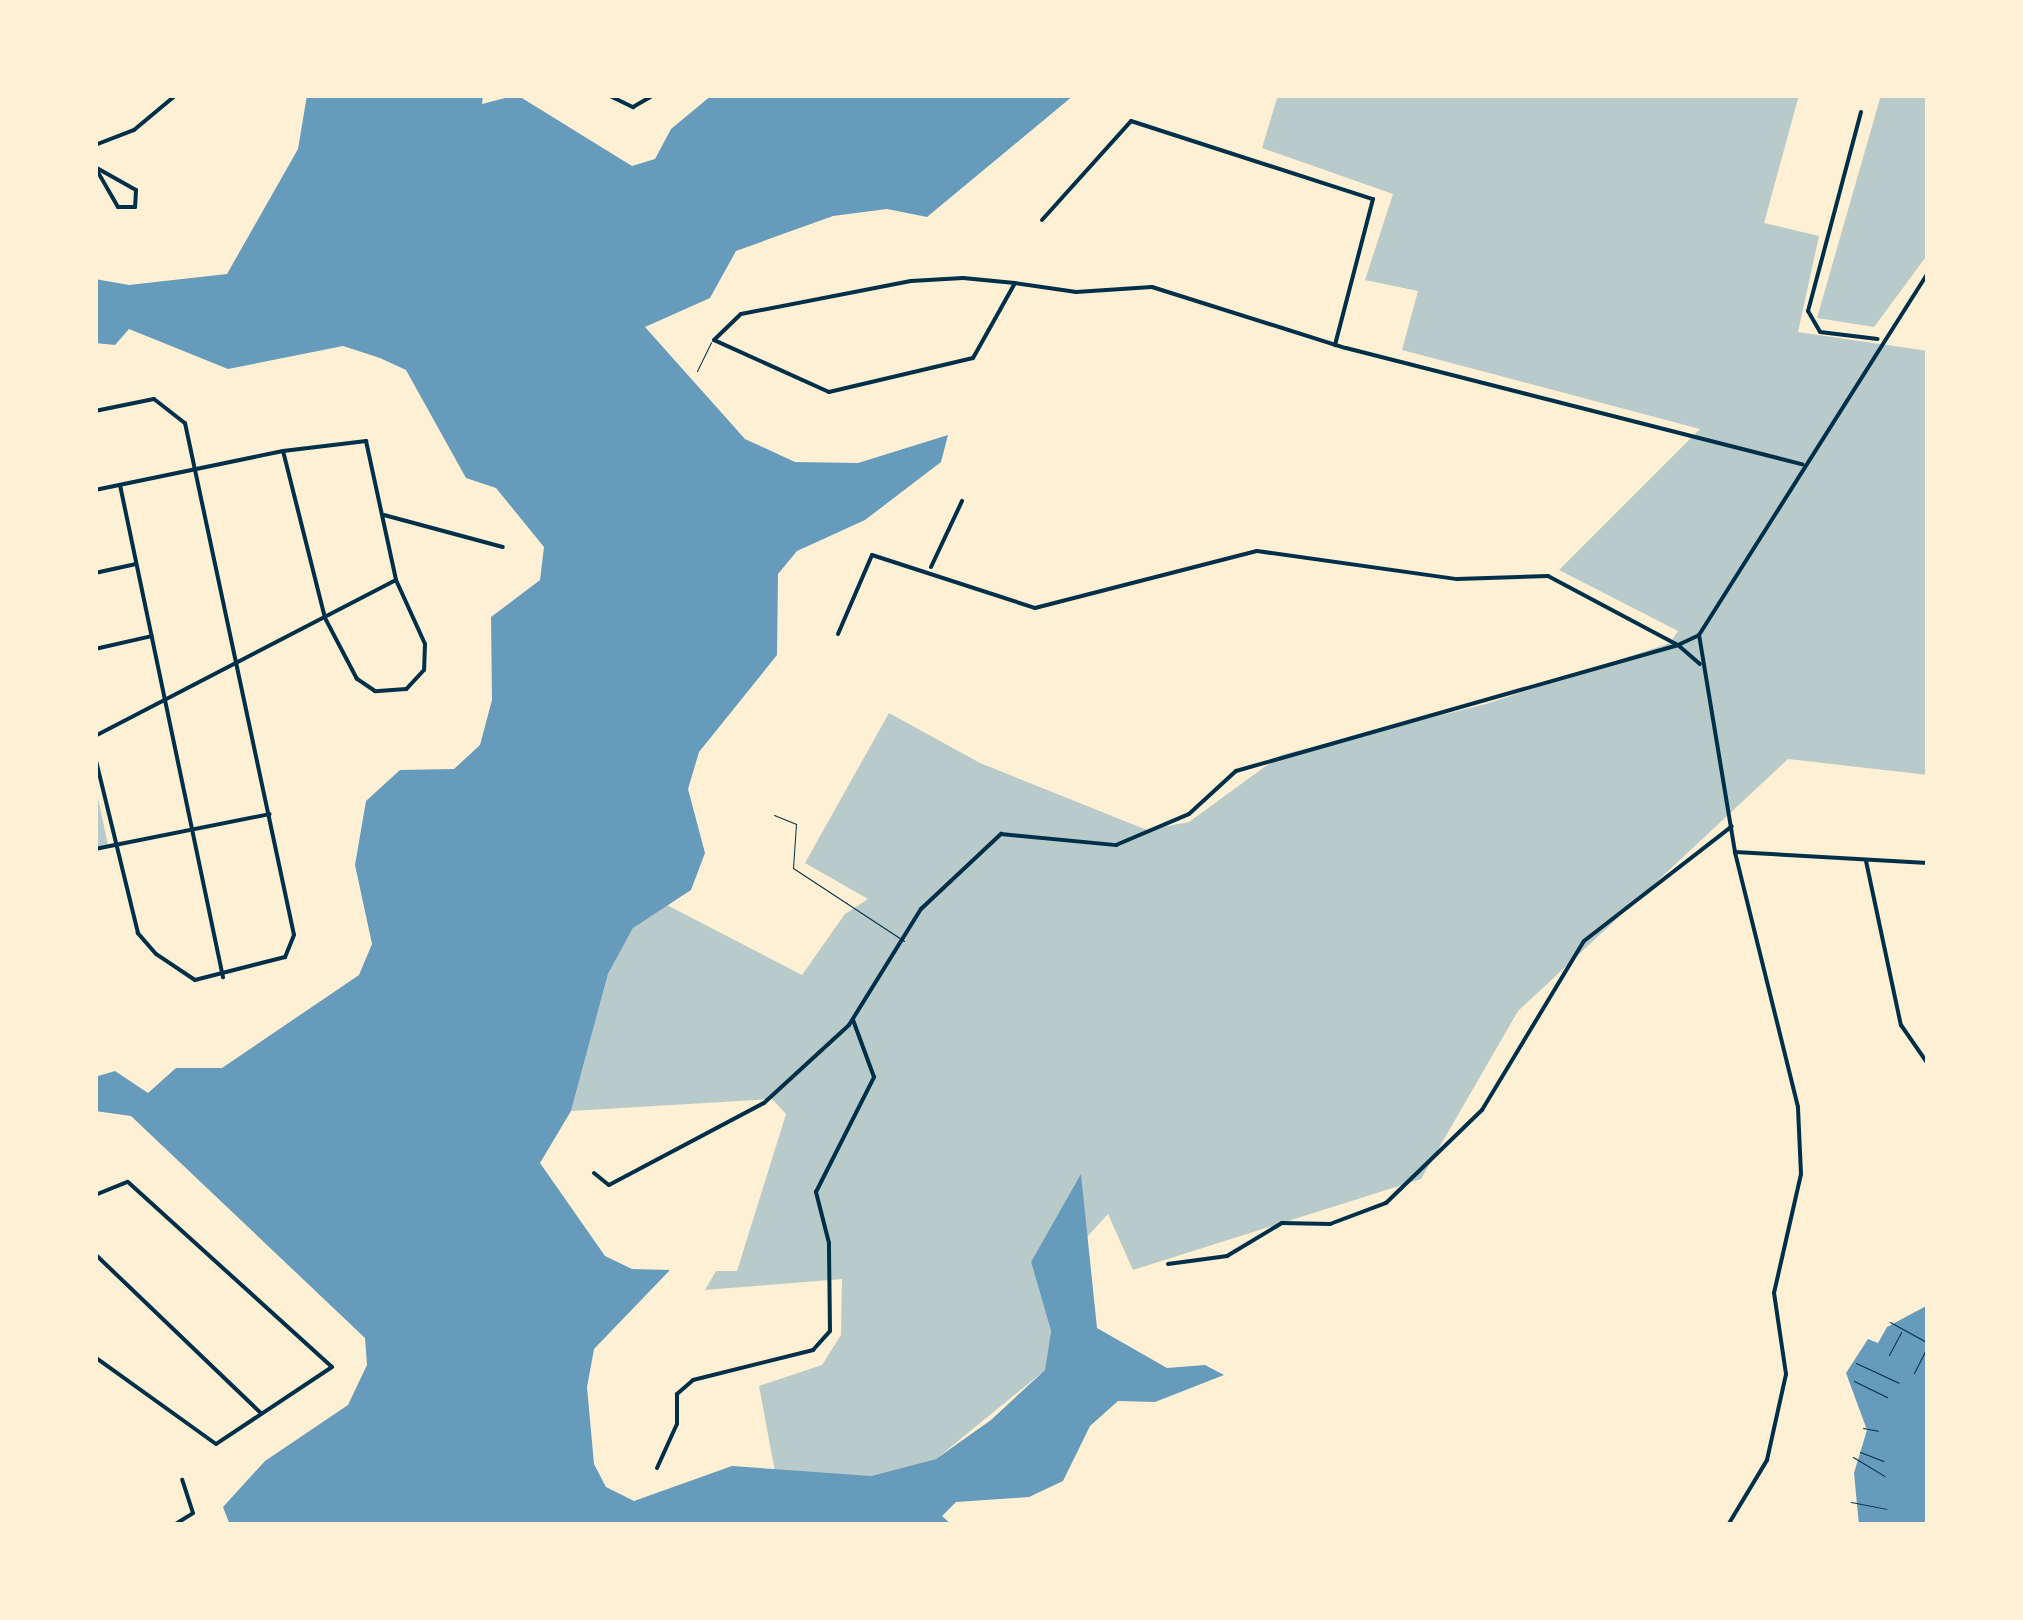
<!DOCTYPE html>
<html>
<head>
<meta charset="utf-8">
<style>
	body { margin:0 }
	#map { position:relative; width:2023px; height:1620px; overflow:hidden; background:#fdf0d5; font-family:"Varela Round",sans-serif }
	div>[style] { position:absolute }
	.green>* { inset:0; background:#b9caca }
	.water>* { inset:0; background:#669bbc }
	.path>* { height:1px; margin:-0.5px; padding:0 0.5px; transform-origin:0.5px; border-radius:0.5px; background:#003049 }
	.service>* { height:1px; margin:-0.5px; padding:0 0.5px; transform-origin:0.5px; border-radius:0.5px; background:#003049 }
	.minor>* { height:4px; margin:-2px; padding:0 2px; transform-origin:2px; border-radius:2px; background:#003049 }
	span { translate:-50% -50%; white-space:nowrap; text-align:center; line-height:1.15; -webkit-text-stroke:8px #fdf0d5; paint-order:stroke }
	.frame { position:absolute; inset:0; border:98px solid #fdf0d5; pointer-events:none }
</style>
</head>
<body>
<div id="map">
	<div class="green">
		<i style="clip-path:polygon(1278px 95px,1799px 95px,1764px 223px,1819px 236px,1798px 332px,1928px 351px,1928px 775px,1788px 759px,1518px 1011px,1421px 1179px,1133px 1270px,1108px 1214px,1086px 1238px,1081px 1177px,1031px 1262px,1051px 1331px,1045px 1370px,936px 1459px,871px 1476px,775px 1472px,759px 1386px,822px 1365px,841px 1335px,842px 1279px,705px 1290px,716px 1271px,737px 1271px,786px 1114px,772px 1099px,571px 1111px,608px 974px,633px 928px,663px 903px,802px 975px,845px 914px,868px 899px,805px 863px,889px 713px,980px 763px,1147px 830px,1189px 822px,1281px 755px,1486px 704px,1670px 643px,1678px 631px,1559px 570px,1700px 429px,1402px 350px,1418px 291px,1365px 280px,1393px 194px,1262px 148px)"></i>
		<i style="clip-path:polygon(1881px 95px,1928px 95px,1928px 254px,1874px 327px,1817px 318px)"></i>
		<i style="clip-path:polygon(95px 784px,108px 845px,95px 848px)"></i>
	</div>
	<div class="water">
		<i style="clip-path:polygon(307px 95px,483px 95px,482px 104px,517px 95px,632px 166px,655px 159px,671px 129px,712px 95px,1074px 95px,927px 217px,887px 209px,833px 216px,736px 251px,710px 298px,645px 327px,745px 439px,795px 462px,858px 463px,948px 435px,941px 462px,865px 520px,797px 551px,778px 574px,777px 655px,699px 752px,688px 789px,705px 853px,691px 890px,633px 928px,608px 974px,571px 1111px,540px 1163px,605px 1256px,632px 1269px,670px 1270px,594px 1349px,587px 1387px,594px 1464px,606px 1487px,634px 1501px,732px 1466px,871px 1476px,936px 1459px,991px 1420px,1045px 1370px,1051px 1331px,1031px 1262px,1081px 1174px,1097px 1328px,1167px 1368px,1205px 1365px,1224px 1375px,1155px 1402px,1118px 1401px,1090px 1426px,1063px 1481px,1029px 1497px,956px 1502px,942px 1516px,952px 1525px,230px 1525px,223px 1507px,265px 1461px,348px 1405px,367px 1365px,365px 1338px,131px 1116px,95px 1111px,95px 1077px,115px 1071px,148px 1093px,176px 1068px,222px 1068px,359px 975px,372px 944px,355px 865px,366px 801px,400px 770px,454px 769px,480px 745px,492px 700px,491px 617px,540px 580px,544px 547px,496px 488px,466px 478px,406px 370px,380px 358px,343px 346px,228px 369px,129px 329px,115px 345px,95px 343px,95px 279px,129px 285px,227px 274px,298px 149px)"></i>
		<i style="clip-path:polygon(1928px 1305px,1928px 1525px,1859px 1525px,1854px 1473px,1867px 1430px,1846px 1373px,1868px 1339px,1878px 1343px,1887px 1327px)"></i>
	</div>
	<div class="path">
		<i style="left:1890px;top:1322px;width:43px;rotate:28.9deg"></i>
		<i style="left:1889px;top:1355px;width:26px;rotate:-62deg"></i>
		<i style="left:1856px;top:1363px;width:47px;rotate:24.9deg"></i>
		<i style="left:1914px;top:1373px;width:30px;rotate:-63deg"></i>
		<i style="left:1854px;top:1381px;width:37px;rotate:26deg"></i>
		<i style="left:1863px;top:1428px;width:15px;rotate:11deg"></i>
		<i style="left:1860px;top:1452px;width:25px;rotate:21deg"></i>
		<i style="left:1853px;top:1457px;width:37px;rotate:31deg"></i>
		<i style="left:1851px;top:1502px;width:36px;rotate:11deg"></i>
	</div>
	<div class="service">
		<i style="left:697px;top:371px;width:32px;rotate:-64deg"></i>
		<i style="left:774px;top:815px;width:24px;rotate:22deg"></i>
		<i style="left:796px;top:824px;width:44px;rotate:93.9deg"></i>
		<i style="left:793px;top:868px;width:133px;rotate:33.3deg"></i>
	</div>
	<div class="minor">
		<i style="left:608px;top:95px;width:28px;rotate:26deg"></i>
		<i style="left:633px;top:107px;width:24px;rotate:-30deg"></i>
		<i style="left:1861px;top:112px;width:206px;rotate:104.9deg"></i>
		<i style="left:1808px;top:311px;width:24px;rotate:60deg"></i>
		<i style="left:1820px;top:332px;width:58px;rotate:6.9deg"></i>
		<i style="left:95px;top:145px;width:42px;rotate:-21deg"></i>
		<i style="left:134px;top:130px;width:55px;rotate:-39.8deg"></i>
		<i style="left:95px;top:167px;width:47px;rotate:29.3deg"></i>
		<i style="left:136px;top:190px;width:17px;rotate:93deg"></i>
		<i style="left:135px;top:207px;width:17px;rotate:180deg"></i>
		<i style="left:118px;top:207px;width:46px;rotate:-119.9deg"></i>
		<i style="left:1042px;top:220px;width:133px;rotate:-48deg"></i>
		<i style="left:1131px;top:121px;width:254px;rotate:17.9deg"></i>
		<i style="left:1373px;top:199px;width:151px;rotate:104.6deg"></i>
		<i style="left:1015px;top:283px;width:86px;rotate:119.2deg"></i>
		<i style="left:973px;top:358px;width:148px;rotate:166.7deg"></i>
		<i style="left:829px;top:392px;width:126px;rotate:-155.7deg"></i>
		<i style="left:714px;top:340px;width:37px;rotate:-44deg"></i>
		<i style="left:741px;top:314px;width:173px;rotate:-11deg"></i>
		<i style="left:911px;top:281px;width:52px;rotate:-3.3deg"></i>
		<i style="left:963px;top:278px;width:52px;rotate:5.5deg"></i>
		<i style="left:1015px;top:283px;width:62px;rotate:8.4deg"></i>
		<i style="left:1076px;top:292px;width:76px;rotate:-3.8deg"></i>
		<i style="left:1152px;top:287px;width:203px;rotate:17.5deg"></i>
		<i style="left:1346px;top:348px;width:471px;rotate:14.3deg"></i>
		<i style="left:95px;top:411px;width:60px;rotate:-11.5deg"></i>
		<i style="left:154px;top:399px;width:39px;rotate:38deg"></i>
		<i style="left:185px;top:423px;width:523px;rotate:77.98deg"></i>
		<i style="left:294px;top:935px;width:24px;rotate:112deg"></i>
		<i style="left:285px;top:957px;width:93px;rotate:165.7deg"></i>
		<i style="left:195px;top:980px;width:47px;rotate:-146.3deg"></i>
		<i style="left:156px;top:954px;width:28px;rotate:-131deg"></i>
		<i style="left:138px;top:933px;width:181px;rotate:-103.7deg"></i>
		<i style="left:120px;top:485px;width:503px;rotate:78.18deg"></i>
		<i style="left:95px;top:490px;width:192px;rotate:-11.7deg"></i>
		<i style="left:283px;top:451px;width:84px;rotate:-6.9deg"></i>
		<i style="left:366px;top:441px;width:142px;rotate:77.8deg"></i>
		<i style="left:396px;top:580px;width:70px;rotate:65.6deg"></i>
		<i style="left:425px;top:644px;width:26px;rotate:92deg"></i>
		<i style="left:424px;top:670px;width:26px;rotate:133deg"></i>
		<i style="left:406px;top:689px;width:31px;rotate:176deg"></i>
		<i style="left:375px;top:691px;width:22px;rotate:-146deg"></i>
		<i style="left:357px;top:679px;width:69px;rotate:-117.7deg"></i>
		<i style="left:325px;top:618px;width:172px;rotate:-104.1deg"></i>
		<i style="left:384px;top:515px;width:123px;rotate:15.1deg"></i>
		<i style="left:931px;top:567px;width:73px;rotate:-64.8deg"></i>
		<i style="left:95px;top:573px;width:42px;rotate:-12.4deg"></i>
		<i style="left:838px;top:634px;width:86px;rotate:-66.7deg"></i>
		<i style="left:872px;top:555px;width:171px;rotate:18deg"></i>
		<i style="left:1035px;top:608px;width:229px;rotate:-14.4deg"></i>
		<i style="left:1257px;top:551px;width:202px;rotate:8deg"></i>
		<i style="left:1457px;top:579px;width:91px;rotate:-1.9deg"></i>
		<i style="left:1548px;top:576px;width:147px;rotate:28deg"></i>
		<i style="left:1678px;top:645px;width:23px;rotate:-25deg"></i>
		<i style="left:95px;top:649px;width:58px;rotate:-12.8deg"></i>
		<i style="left:95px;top:736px;width:339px;rotate:-27.4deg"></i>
		<i style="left:95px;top:849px;width:178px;rotate:-11.3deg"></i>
		<i style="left:1735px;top:852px;width:193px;rotate:3.3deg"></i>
		<i style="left:1866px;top:861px;width:168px;rotate:78deg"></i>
		<i style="left:1901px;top:1025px;width:47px;rotate:55.3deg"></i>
		<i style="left:594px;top:1173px;width:19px;rotate:39deg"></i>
		<i style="left:609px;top:1185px;width:175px;rotate:-27.9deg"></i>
		<i style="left:764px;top:1103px;width:115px;rotate:-42.5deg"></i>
		<i style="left:849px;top:1025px;width:137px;rotate:-58.2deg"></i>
		<i style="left:921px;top:909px;width:110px;rotate:-43.2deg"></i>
		<i style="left:1001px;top:834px;width:116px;rotate:5.5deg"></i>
		<i style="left:1116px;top:845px;width:79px;rotate:-23deg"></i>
		<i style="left:1189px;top:814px;width:64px;rotate:-42.5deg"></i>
		<i style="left:1236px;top:771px;width:460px;rotate:-15.9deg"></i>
		<i style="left:1678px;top:645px;width:29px;rotate:41deg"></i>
		<i style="left:95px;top:1195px;width:35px;rotate:-22deg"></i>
		<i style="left:128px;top:1182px;width:275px;rotate:42.2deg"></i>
		<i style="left:332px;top:1367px;width:139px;rotate:146.4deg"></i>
		<i style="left:216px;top:1444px;width:149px;rotate:-144.3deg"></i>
		<i style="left:95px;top:1254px;width:230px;rotate:43.8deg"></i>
		<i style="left:1168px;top:1264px;width:60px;rotate:-7.7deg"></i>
		<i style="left:1227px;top:1256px;width:64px;rotate:-31deg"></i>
		<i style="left:1282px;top:1223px;width:48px;rotate:1.2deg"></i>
		<i style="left:1330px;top:1224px;width:60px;rotate:-20.6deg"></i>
		<i style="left:1386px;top:1203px;width:134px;rotate:-44.1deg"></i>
		<i style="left:1482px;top:1110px;width:197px;rotate:-58.9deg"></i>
		<i style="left:1584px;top:941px;width:187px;rotate:-37.8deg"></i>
		<i style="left:657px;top:1468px;width:48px;rotate:-65.6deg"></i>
		<i style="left:677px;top:1424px;width:30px;rotate:-90deg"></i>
		<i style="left:677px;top:1394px;width:21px;rotate:-41deg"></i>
		<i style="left:693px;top:1380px;width:124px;rotate:-14deg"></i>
		<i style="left:813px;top:1350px;width:25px;rotate:-48deg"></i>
		<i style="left:830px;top:1331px;width:88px;rotate:-90.7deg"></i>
		<i style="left:829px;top:1243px;width:53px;rotate:-104.3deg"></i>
		<i style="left:816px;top:1192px;width:129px;rotate:-63.2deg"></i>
		<i style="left:874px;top:1077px;width:61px;rotate:-110.2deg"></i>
		<i style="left:174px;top:1525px;width:22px;rotate:-32deg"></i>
		<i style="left:193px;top:1513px;width:35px;rotate:-108deg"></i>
		<i style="left:1728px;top:1525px;width:76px;rotate:-59deg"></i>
		<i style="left:1767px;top:1460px;width:88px;rotate:-77.5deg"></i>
		<i style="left:1786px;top:1374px;width:82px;rotate:-98.4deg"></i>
		<i style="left:1774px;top:1293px;width:122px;rotate:-77.2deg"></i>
		<i style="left:1801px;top:1174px;width:67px;rotate:-92.6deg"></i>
		<i style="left:1798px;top:1107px;width:263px;rotate:-103.9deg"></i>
		<i style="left:1735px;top:852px;width:220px;rotate:-99.4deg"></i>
		<i style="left:1699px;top:635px;width:428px;rotate:-57.7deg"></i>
	</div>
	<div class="frame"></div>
</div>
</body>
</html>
